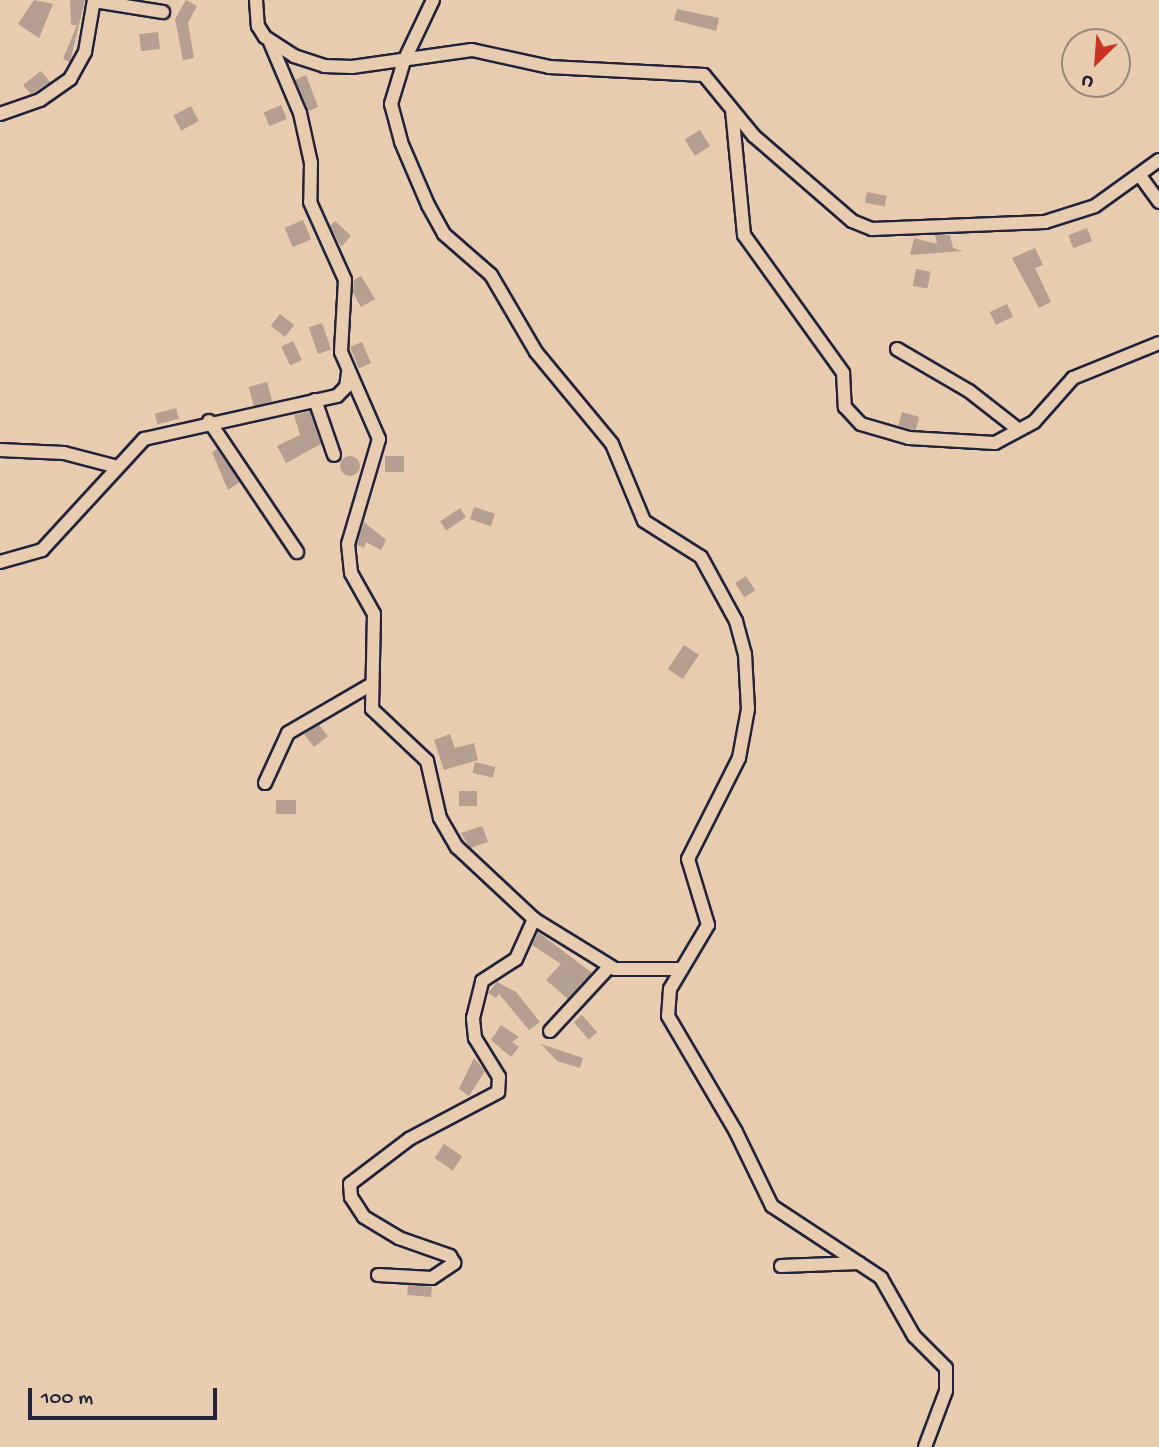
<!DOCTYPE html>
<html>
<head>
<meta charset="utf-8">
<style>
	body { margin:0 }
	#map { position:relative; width:1159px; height:1447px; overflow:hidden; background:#e7ccaf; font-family:"Gochi Hand",sans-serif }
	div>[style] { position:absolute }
	.building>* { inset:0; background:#b49f91; transform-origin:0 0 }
	.round { border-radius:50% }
	.roads { filter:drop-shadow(2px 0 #22223b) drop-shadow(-2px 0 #22223b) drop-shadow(0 2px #22223b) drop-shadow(0 -2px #22223b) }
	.minor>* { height:12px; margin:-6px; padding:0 6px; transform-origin:6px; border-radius:6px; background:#e7ccaf }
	span { translate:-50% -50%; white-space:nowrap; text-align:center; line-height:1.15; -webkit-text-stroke:6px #e7ccaf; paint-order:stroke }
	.north { position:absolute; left:1061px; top:28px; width:70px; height:70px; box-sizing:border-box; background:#e7ccaf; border:2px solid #988881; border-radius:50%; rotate:205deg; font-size:19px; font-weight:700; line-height:28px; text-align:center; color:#22223b }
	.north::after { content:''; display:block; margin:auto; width:24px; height:32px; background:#c8321e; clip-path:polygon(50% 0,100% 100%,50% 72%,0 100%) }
	.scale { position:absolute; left:28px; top:1388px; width:189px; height:32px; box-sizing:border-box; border:4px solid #22223b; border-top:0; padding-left:9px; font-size:21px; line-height:24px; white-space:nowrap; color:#22223b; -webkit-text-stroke:5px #e7ccaf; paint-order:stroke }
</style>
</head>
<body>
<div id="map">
	<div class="building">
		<i style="clip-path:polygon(34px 0,53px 4px,39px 38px,18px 24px)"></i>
		<i style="clip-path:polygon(70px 0,85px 0,70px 62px,63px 59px,77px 25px,71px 25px)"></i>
		<i style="clip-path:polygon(186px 0,197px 6px,188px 23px,194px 58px,183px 60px,175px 19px)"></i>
		<i style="clip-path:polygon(677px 9px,719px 18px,716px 31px,674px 20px)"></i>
		<i style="left:158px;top:32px;width:17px;height:19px;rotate:83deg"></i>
		<i style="clip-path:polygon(41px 71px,50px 82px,31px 94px,23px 85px)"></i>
		<i style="clip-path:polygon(306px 75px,318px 107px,309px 111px,295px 80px)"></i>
		<i style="left:281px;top:105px;width:15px;height:19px;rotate:67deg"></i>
		<i style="left:191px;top:106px;width:17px;height:20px;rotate:62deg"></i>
		<i style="left:700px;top:130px;width:19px;height:18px;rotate:58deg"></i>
		<i style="left:867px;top:192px;width:20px;height:11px;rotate:11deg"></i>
		<i style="left:303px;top:220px;width:21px;height:20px;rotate:67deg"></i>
		<i style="clip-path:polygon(335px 221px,351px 236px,341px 247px,330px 226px)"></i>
		<i style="left:1087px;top:228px;width:14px;height:20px;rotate:69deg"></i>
		<i style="clip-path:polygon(935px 235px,950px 235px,953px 248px,963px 251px,910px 255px,914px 238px,937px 244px)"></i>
		<i style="clip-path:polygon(1035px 248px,1043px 265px,1035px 268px,1051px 302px,1039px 308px,1012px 258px)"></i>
		<i style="left:916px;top:269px;width:15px;height:17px;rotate:11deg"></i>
		<i style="clip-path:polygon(361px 276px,375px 299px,361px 307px,353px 293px,354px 280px)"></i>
		<i style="left:1007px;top:304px;width:14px;height:19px;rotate:65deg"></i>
		<i style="left:280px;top:314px;width:18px;height:15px;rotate:38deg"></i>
		<i style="left:322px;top:323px;width:28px;height:14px;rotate:71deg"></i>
		<i style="left:293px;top:341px;width:21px;height:13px;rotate:65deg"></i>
		<i style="left:362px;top:342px;width:23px;height:13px;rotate:67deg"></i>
		<i style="left:267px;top:382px;width:20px;height:19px;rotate:75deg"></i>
		<i style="left:176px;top:408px;width:11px;height:22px;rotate:75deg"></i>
		<i style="clip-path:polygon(310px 411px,321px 444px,286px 463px,277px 446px,300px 435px,294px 415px)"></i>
		<i style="left:902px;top:412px;width:18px;height:14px;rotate:16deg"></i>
		<i style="clip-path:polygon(217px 449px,240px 482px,228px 490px,212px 452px)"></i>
		<i class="round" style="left:340px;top:456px;width:20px;height:20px"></i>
		<i style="left:385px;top:456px;width:19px;height:16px"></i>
		<i style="left:474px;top:507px;width:22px;height:13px;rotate:18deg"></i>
		<i style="left:460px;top:508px;width:11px;height:24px;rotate:56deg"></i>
		<i style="clip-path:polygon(364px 522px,386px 540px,381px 550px,366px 542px,364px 548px,357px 545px)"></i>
		<i style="left:746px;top:576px;width:17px;height:13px;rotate:57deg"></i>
		<i style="left:684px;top:645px;width:18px;height:29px;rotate:34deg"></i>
		<i style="clip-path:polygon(319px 725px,328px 736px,314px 747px,304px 734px)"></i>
		<i style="clip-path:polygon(450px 734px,455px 748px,474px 743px,478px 760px,444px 770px,434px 740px)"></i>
		<i style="left:475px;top:762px;width:21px;height:11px;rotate:14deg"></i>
		<i style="left:459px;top:791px;width:18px;height:15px"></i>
		<i style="left:276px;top:800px;width:20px;height:14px"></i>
		<i style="clip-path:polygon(482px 826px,488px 842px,470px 848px,461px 833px)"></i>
		<i style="clip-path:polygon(538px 932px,592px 973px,568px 999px,546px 980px,561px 964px,532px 945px)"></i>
		<i style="clip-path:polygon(497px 982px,516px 992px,540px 1022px,529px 1030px,499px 994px,496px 998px,488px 993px)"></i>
		<i style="left:582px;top:1015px;width:23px;height:11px;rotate:49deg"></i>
		<i style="clip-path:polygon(501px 1025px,519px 1037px,512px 1042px,519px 1047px,511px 1057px,491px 1040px)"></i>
		<i style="clip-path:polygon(541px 1044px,583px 1058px,580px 1068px,557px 1061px)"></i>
		<i style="clip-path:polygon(474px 1058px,485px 1071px,469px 1096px,459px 1089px)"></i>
		<i style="left:444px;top:1144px;width:22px;height:17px;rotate:34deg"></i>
		<i style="left:408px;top:1285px;width:24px;height:10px;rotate:5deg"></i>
	</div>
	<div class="roads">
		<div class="minor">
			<i style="left:256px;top:0;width:26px;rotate:86deg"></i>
			<i style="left:258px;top:26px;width:13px;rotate:58deg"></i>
			<i style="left:265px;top:37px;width:35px;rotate:33deg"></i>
			<i style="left:294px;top:56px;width:32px;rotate:18deg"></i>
			<i style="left:324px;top:66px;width:28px;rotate:2deg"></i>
			<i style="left:352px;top:67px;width:121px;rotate:-8.1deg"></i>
			<i style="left:472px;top:50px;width:79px;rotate:12.4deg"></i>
			<i style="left:549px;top:67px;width:155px;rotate:3deg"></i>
			<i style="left:704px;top:75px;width:79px;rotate:50.7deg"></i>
			<i style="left:754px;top:136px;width:130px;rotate:40.9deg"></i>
			<i style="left:852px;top:221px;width:22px;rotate:22deg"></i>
			<i style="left:872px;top:229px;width:173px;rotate:-2.3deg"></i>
			<i style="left:1045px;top:222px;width:52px;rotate:-17.7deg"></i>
			<i style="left:1095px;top:206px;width:79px;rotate:-35.7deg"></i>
			<i style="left:433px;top:0;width:68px;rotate:115.4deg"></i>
			<i style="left:404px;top:61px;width:45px;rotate:106.8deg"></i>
			<i style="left:391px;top:104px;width:39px;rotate:75deg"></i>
			<i style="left:401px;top:142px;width:69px;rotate:66.8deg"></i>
			<i style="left:428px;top:205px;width:33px;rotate:61deg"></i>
			<i style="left:444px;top:234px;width:62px;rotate:41.1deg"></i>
			<i style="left:491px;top:275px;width:89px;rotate:59.7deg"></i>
			<i style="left:536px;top:352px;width:119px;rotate:50.4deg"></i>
			<i style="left:612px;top:444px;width:83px;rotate:67.4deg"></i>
			<i style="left:644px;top:521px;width:67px;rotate:32.3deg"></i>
			<i style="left:701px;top:557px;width:73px;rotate:61.3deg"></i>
			<i style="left:736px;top:621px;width:34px;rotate:75deg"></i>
			<i style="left:745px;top:654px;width:55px;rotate:86.9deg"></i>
			<i style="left:748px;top:709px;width:50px;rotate:100.4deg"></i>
			<i style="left:739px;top:758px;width:113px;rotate:116.8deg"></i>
			<i style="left:688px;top:859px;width:69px;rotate:73.1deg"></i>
			<i style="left:708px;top:925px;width:74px;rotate:120.7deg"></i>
			<i style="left:670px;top:989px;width:27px;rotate:94deg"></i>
			<i style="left:668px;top:1016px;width:134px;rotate:59.6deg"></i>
			<i style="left:736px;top:1132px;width:82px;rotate:64.1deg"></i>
			<i style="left:772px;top:1206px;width:131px;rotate:33.4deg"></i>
			<i style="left:881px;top:1278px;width:67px;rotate:60.4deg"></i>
			<i style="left:914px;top:1336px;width:45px;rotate:45deg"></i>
			<i style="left:946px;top:1368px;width:23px;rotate:90deg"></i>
			<i style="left:946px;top:1391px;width:60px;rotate:110.6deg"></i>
			<i style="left:94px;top:1px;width:70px;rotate:9.1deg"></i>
			<i style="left:269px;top:40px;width:79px;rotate:67deg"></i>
			<i style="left:300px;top:113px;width:51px;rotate:77.6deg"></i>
			<i style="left:311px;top:163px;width:39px;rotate:91deg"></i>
			<i style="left:310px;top:202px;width:85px;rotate:65.8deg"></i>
			<i style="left:345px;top:280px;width:72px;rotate:93.2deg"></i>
			<i style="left:341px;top:352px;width:95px;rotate:66.4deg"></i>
			<i style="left:379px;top:439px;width:109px;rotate:106.4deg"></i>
			<i style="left:348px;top:544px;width:29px;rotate:84deg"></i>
			<i style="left:351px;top:573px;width:47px;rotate:60.7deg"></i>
			<i style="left:374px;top:614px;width:95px;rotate:91.2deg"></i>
			<i style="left:372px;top:709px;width:76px;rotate:43.4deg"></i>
			<i style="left:427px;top:761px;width:58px;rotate:77.2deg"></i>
			<i style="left:440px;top:818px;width:34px;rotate:60deg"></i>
			<i style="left:457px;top:847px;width:105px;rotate:43.1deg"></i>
			<i style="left:534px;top:919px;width:95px;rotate:31.7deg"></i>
			<i style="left:615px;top:969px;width:66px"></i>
			<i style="left:732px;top:110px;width:126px;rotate:84.5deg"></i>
			<i style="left:744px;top:235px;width:170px;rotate:54.3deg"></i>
			<i style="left:843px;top:373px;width:34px;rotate:87deg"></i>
			<i style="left:845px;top:407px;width:23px;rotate:47deg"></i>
			<i style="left:861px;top:424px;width:50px;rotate:16.3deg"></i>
			<i style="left:909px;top:438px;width:86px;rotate:3.3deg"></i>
			<i style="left:995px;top:443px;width:44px;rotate:-28.3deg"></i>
			<i style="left:1034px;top:422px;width:59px;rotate:-48.4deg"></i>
			<i style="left:1073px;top:378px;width:93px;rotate:-22.1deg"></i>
			<i style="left:0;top:114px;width:42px;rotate:-19.3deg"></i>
			<i style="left:40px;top:100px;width:37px;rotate:-35deg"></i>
			<i style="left:70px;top:79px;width:31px;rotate:-61deg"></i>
			<i style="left:85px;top:52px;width:53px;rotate:-80.2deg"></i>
			<i style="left:1141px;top:177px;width:31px;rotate:54deg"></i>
			<i style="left:897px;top:349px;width:83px;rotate:30.3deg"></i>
			<i style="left:969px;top:391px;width:63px;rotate:38deg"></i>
			<i style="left:315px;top:400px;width:58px;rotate:70.9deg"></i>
			<i style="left:209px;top:421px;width:158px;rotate:56.1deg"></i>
			<i style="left:0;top:450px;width:64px;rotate:2.7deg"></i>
			<i style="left:64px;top:453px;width:52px;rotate:14.6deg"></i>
			<i style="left:0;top:562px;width:44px;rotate:-15.9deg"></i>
			<i style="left:42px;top:550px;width:151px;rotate:-47.4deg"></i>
			<i style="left:144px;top:439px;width:198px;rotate:-12.6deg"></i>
			<i style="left:337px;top:396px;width:13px;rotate:-45deg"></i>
			<i style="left:346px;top:387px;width:15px;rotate:-82deg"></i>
			<i style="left:265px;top:783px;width:55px;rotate:-65.3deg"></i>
			<i style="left:288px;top:733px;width:95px;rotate:-30.3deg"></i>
			<i style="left:550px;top:1031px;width:87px;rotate:-47.3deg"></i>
			<i style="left:781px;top:1266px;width:78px;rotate:-2.2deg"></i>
			<i style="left:378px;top:1275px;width:54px;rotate:3.2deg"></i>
			<i style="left:432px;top:1278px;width:27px;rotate:-34deg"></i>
			<i style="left:454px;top:1263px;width:8px;rotate:-120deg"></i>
			<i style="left:450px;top:1256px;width:54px;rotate:-160.6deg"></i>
			<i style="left:399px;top:1238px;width:41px;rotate:-149deg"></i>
			<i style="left:364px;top:1217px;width:24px;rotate:-123deg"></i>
			<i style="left:351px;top:1197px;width:13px;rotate:-94deg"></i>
			<i style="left:350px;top:1184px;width:74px;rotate:-37.3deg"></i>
			<i style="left:409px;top:1139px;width:101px;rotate:-27.8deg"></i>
			<i style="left:498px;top:1092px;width:15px;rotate:-86deg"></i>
			<i style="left:499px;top:1077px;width:46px;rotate:-121.6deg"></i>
			<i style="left:475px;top:1038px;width:20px;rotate:-96deg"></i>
			<i style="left:473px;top:1018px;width:38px;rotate:-76deg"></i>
			<i style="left:482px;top:981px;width:40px;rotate:-32.9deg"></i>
			<i style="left:516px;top:959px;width:44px;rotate:-65.8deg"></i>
		</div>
	</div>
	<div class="north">U</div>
	<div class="scale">100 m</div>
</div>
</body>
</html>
